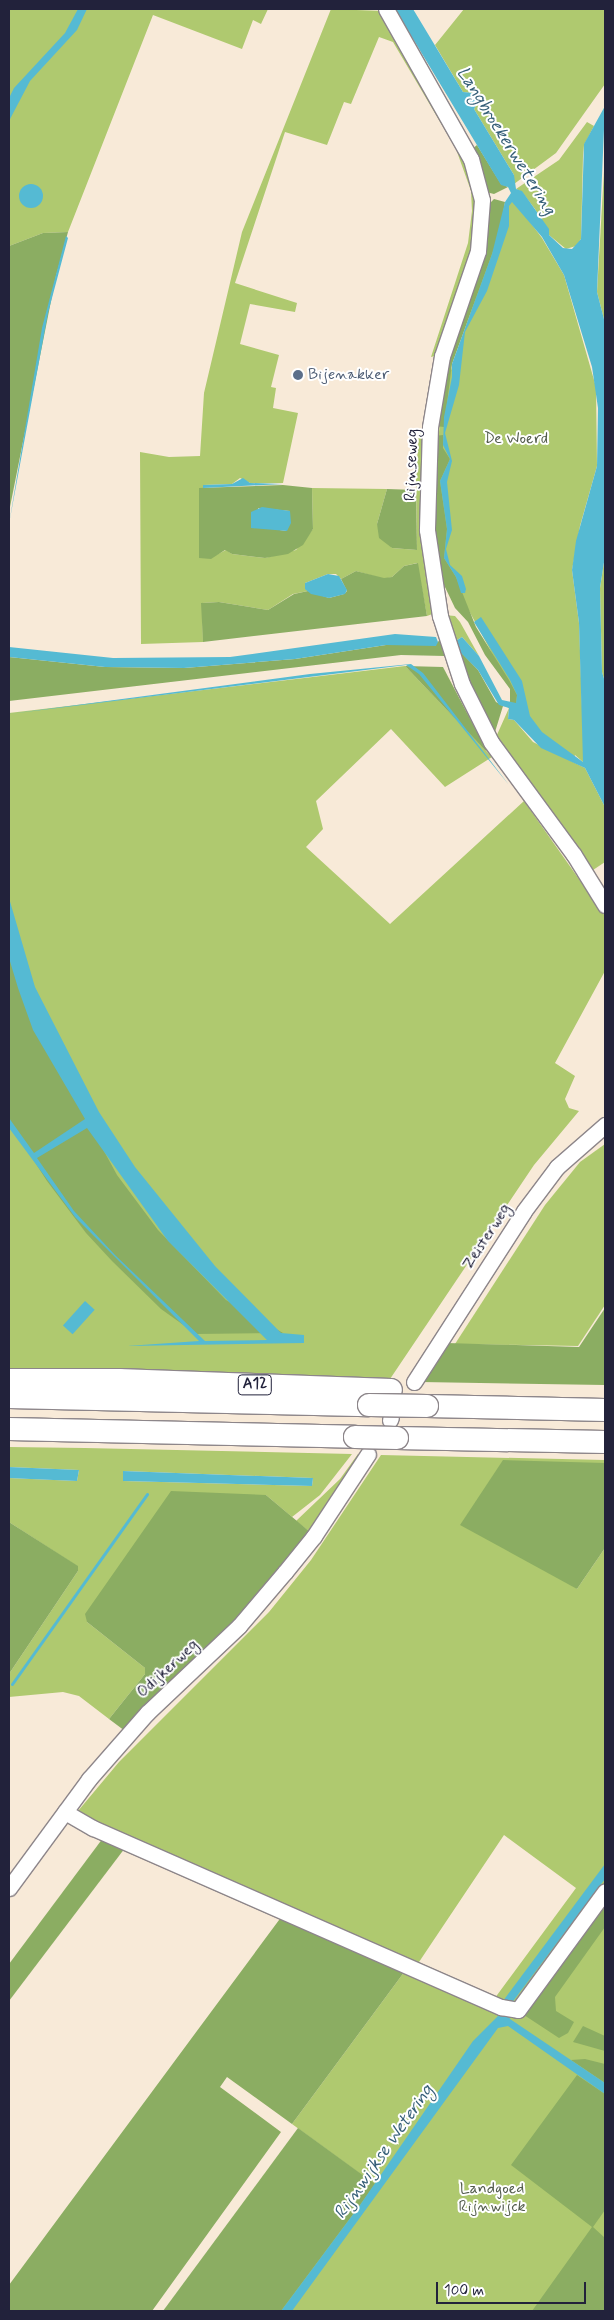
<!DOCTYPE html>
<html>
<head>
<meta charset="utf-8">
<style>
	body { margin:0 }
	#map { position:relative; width:614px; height:2320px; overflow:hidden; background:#f8ead8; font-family:Mynerve,sans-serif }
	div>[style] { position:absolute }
	.green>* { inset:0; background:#afc96f }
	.forest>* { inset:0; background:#8bad62 }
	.water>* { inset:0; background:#55bad3; transform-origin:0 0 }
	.round { border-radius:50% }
	.stream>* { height:3px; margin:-1.5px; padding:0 1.5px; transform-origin:1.5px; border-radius:1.5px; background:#55bad3 }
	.roads { filter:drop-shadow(1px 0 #8d868a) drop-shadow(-1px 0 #8d868a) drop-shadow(0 1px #8d868a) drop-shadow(0 -1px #8d868a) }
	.minor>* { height:15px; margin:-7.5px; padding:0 7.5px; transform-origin:7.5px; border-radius:7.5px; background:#fff }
	.highway>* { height:22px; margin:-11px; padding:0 11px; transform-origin:11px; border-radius:11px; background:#fff }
	.bridges { filter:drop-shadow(1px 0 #8d868a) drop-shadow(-1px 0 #8d868a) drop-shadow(0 1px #8d868a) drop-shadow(0 -1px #8d868a) }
	.highway-bridge>* { height:22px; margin:-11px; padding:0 11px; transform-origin:11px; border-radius:11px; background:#fff }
	.dots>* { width:14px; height:14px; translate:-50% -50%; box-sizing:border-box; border:2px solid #fff; border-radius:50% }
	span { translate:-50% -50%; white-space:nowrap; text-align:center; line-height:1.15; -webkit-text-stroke:4px #fff; paint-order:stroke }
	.shield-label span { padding:1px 4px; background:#fff; border:1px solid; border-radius:4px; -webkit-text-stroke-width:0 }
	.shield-label { font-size:15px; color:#22223b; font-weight:700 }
	.service-label { font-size:16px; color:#4e5e75 }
	.left { translate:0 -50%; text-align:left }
	.park-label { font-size:16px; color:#535c4d }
	.street-label { font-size:16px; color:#22223b }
	.water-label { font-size:18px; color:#365f78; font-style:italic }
	.frame { position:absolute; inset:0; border:10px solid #22223b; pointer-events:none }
	.scale { position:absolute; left:436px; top:2282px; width:150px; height:22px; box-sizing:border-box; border:2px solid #22223b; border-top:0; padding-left:6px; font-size:15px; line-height:18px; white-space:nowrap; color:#22223b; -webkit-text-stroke:4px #fff; paint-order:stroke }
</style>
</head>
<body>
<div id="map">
	<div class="green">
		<i style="clip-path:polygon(9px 9px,268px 9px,261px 24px,253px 20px,242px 49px,153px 15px,68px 232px,43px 233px,9px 246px)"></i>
		<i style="clip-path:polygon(331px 9px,382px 11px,462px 150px,477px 189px,477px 235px,438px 355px,431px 357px,468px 243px,472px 211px,471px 191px,456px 149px,393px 42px,379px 37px,351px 104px,344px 102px,327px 145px,285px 132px,235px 283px,297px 303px,295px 312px,250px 304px,240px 344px,279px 355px,271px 387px,276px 388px,273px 408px,298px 413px,283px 483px,250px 483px,240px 478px,232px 484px,203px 485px,203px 488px,199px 488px,216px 555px,226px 550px,232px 554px,265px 558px,296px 550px,313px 529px,312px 488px,387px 489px,377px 524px,392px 548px,417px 550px,416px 477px,419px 432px,424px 432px,435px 613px,427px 616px,417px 563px,404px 566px,392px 577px,384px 579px,356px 571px,341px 579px,336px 574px,328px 574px,305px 583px,308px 591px,293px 594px,268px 610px,219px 602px,202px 603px,203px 642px,141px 644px,140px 452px,169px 457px,200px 456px,204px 393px,242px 232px)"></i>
		<i style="clip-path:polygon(464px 9px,605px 9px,605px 84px,556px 153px,514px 184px,514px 175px,474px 109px,477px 103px,474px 93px,463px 92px,435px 45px)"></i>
		<i style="clip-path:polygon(587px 122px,594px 126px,584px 145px,583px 156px,581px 239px,576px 246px,566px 249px,549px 235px,535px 209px,522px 192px,516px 189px,559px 160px)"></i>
		<i style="clip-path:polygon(605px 154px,605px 323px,597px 292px)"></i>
		<i style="clip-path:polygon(508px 202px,515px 202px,542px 238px,564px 275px,596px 387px,597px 466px,580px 526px,572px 570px,579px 623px,584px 763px,575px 755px,573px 761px,506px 706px,513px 702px,513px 692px,441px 559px,436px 467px,442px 397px)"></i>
		<i style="clip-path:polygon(605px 556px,605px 682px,602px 672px,600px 588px)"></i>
		<i style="clip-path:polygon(444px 615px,455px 616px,460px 622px,479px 656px,462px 637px,454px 642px)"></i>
		<i style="clip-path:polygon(405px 666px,492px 757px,445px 787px,391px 729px,316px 801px,323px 829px,306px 847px,390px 924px,524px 801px,605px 916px,605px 971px,555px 1063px,575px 1076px,565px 1099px,569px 1108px,579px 1111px,534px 1165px,388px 1382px,9px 1373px,9px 713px)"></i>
		<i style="clip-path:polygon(509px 708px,508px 719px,514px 720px,533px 742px,585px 768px,605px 807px,605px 862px,590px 872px,496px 737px)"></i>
		<i style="clip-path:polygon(605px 1144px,605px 1305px,578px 1346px,455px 1344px,545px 1205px,580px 1162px)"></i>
		<i style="clip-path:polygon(evenodd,9px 1447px,85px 1448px,352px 1454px,320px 1495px,292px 1517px,266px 1495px,87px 1622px,145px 1668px,145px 1674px,109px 1719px,79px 1696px,63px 1692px,9px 1697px,9px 1674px,78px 1571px,77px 1566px,9px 1522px,9px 1478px,77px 1481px,79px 1470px,9px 1467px,9px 1447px,123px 1471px,313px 1478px,312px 1486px,123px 1481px,123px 1471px)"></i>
		<i style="clip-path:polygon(358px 1454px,362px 1454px,310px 1532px,296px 1521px,340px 1479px)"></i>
		<i style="clip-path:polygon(381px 1455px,605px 1460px,571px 1584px,577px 1589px,605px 1548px,605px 2311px,272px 2311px,366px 2178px,292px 2124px,405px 1971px,489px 2006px,576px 1888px,504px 1835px,417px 1965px,107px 1829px,78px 1811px,119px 1762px,269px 1612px,311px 1560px)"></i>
	</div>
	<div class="forest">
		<i style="clip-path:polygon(477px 145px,501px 184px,508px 187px,494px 194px,486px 192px,471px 150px)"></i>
		<i style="clip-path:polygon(494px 199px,505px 202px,500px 232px,452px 364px,444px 427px,435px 426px,439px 388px,488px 205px)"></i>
		<i style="clip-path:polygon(68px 232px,56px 276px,9px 512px,9px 246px,43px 233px)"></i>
		<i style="clip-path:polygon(443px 435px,443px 448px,450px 459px,440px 481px,447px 529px,444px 558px,456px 577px,476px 627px,509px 680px,517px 695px,516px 704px,510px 703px,510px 689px,485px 655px,468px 622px,455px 608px,434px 564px,434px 436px)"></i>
		<i style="clip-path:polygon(evenodd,283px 485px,312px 488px,313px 529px,303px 545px,288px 554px,265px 558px,232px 554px,225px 550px,211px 559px,199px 558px,199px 488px,283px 485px,258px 508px,290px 511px,286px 531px,267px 528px,258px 508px)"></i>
		<i style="clip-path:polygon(387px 489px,416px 490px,417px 550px,392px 548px,379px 538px,377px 524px)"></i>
		<i style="clip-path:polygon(418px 563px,427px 616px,203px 642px,201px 603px,219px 602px,268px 610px,294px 594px,308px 591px,329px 598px,344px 594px,347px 591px,341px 579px,356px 571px,384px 578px,392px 577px,404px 566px)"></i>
		<i style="clip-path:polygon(441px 637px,445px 656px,401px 655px,9px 701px,9px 657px,105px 667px,184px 668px,295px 659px,386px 645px,426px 645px,438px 642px)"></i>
		<i style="clip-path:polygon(456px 647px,478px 670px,496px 702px,503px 706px,495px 732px,476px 706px)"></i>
		<i style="clip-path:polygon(405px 666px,443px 667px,487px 751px,485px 750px)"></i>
		<i style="clip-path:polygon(9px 955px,92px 1129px,117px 1175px,158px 1230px,226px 1300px,283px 1333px,196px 1334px,161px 1309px,112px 1261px,86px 1233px,47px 1181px,9px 1122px)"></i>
		<i style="clip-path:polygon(605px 1308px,605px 1385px,421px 1382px,447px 1343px,579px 1347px)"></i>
		<i style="clip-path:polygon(503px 1460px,605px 1463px,605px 1548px,577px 1589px,460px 1525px)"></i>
		<i style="clip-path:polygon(171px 1491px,266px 1495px,310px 1532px,270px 1585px,125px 1731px,109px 1719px,145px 1674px,145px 1668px,87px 1622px,85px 1614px)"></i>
		<i style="clip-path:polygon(9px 1522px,78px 1566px,78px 1571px,9px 1674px)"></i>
		<i style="clip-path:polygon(103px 1838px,125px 1848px,9px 2001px,9px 1964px)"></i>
		<i style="clip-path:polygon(605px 1897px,605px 1927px,555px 1997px,556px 2011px,574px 2022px,568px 2033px,559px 2038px,524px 2015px)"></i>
		<i style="clip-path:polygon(282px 1916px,405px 1971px,292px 2124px,227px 2077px,220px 2087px,281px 2132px,152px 2311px,9px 2311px,9px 2285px)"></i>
		<i style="clip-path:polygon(583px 2026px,605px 2036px,605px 2051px,573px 2042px)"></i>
		<i style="clip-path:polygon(585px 2059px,605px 2064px,605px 2083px,571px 2060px)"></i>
		<i style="clip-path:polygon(577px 2075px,605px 2094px,605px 2210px,593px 2227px,605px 2238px,605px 2311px,532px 2311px,592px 2227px,511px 2165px)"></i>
		<i style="clip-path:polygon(298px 2128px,375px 2184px,360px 2205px,281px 2311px,163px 2311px)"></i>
	</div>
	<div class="water">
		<i style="clip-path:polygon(78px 9px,87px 9px,77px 30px,30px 81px,9px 121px,9px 98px,14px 88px,65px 33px)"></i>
		<i style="clip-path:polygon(395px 9px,413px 9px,463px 92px,474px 93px,478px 102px,474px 109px,514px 175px,516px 189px,522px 191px,549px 229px,549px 235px,563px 248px,572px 249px,581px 239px,584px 144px,605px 106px,597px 292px,605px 323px,605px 556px,600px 588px,602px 672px,605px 682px,605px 807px,585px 768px,541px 748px,514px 720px,508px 719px,509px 708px,499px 705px,478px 670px,455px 647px,454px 642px,462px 637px,479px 656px,502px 700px,516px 703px,517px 695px,510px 680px,474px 622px,481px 617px,522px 681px,530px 716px,542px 732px,583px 762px,579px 623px,572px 570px,576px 541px,597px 466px,598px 408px,592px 367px,564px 275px,542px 237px,512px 202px,509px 206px,509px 226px,487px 291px,465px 332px,459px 385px,445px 433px,452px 461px,447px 482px,452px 530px,446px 549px,450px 565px,462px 576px,466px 589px,465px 593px,461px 593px,456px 577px,444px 558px,447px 529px,440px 481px,450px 459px,443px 445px,444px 417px,452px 377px,452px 364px,492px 254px,505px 202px,511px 193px,508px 187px,501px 185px)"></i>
		<i class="round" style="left:19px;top:184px;width:24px;height:24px"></i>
		<i style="clip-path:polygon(66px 236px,68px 238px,48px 313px,9px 524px,42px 328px)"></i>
		<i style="clip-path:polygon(243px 478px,250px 483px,283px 484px,203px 488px,203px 485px,232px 484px)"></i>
		<i style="clip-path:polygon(262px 507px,290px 511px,291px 523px,287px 531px,251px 528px,251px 512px)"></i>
		<i style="clip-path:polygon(328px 574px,339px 576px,347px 590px,345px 594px,329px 598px,311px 594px,305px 589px,305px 583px)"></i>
		<i style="clip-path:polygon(395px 634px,436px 637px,438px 642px,436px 646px,386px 645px,295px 659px,184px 668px,105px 667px,9px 657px,9px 647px,113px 658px,230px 657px)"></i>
		<i style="clip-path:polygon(411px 664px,423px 673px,509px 785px,419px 674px,406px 665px,9px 714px,310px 674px)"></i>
		<i style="clip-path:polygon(evenodd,9px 898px,35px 987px,99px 1112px,135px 1167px,215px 1266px,281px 1333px,304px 1335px,304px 1343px,127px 1346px,199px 1341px,75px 1217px,9px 1128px,9px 1118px,34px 1153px,85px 1119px,33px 1030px,18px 988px,9px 958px,9px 898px,87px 1128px,168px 1241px,267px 1340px,205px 1341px,115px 1255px,74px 1211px,37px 1158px,87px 1128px)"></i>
		<i style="left:85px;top:1301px;width:13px;height:33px;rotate:42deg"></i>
		<i style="clip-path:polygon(9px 1467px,79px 1470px,77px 1481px,30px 1479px,9px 1478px)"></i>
		<i style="clip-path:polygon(123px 1471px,313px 1478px,312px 1486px,123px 1481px)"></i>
		<i style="clip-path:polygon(605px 1864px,605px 1879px,511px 2004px,503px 2001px)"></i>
		<i style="clip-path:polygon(502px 2012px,507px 2012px,510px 2019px,605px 2083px,605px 2094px,508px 2026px,498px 2028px,292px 2311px,281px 2311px,360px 2205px,473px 2041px)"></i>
	</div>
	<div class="stream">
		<i style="left:12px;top:1684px;width:233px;rotate:-54.6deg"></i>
	</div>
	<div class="roads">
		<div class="minor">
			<i style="left:386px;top:9px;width:172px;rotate:60.5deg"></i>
			<i style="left:471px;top:159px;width:42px;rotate:75deg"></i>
			<i style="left:482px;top:200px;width:51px;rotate:94.5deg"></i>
			<i style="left:478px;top:251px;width:111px;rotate:108.9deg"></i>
			<i style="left:442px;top:356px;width:72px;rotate:99.6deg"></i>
			<i style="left:430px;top:427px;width:103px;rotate:91.7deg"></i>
			<i style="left:427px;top:530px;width:87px;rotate:81.4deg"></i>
			<i style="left:440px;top:616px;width:71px;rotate:72.1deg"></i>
			<i style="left:462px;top:684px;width:65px;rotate:63.4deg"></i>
			<i style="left:491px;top:742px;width:140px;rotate:53.7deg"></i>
			<i style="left:574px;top:855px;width:59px;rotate:58.2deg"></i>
			<i style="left:414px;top:1382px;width:203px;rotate:-57.2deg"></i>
			<i style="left:524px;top:1211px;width:55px;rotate:-53.1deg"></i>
			<i style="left:557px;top:1167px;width:64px;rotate:-41.2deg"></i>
			<i style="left:390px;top:1420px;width:3px;rotate:-72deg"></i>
			<i style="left:65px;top:1812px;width:32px;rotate:30deg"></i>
			<i style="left:93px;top:1828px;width:446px;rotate:23.7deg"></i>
			<i style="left:501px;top:2007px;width:17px;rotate:10deg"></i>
			<i style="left:518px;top:2010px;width:147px;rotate:-53.8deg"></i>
			<i style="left:9px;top:1888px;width:135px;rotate:-53.7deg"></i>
			<i style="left:89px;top:1779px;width:88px;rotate:-48.7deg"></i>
			<i style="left:147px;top:1713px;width:127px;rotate:-43.4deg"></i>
			<i style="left:239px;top:1626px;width:71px;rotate:-49.6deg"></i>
			<i style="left:285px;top:1572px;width:46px;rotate:-51.1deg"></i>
			<i style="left:314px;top:1536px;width:98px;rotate:-56.6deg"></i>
		</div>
		<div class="highway">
			<i style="left:9px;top:1380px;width:110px"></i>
			<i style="left:119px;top:1380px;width:272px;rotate:2.1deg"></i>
			<i style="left:9px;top:1397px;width:360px;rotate:1.3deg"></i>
			<i style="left:427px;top:1406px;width:178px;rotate:1.3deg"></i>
			<i style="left:9px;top:1429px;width:346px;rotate:1.3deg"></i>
			<i style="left:397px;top:1438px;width:208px;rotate:1.1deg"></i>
		</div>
	</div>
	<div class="bridges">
		<div class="highway-bridge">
			<i style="left:369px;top:1405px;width:58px;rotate:1deg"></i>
			<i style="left:355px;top:1437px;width:42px;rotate:1.4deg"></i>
		</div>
	</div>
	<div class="dots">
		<i style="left:298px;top:375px;background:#5c6f8a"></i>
	</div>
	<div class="shield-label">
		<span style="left:255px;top:1385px">A12</span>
	</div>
	<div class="service-label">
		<span class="left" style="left:308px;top:375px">Bijenakker</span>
	</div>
	<div class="park-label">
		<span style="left:516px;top:439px">De Woerd</span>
		<span style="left:492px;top:2198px">Landgoed<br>Rijnwijck</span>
	</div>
	<div class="street-label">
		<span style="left:412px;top:465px;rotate:-88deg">Rijnseweg</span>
		<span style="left:487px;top:1237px;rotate:-57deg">Zeisterweg</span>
		<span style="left:168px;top:1669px;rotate:-43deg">Odijkerweg</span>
	</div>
	<div class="water-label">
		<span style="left:506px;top:141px;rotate:58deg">Langbroekerwetering</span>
		<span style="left:384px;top:2152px;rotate:-55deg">Rijnwijkse Wetering</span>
	</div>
	<div class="frame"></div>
	<div class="scale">100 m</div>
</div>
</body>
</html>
